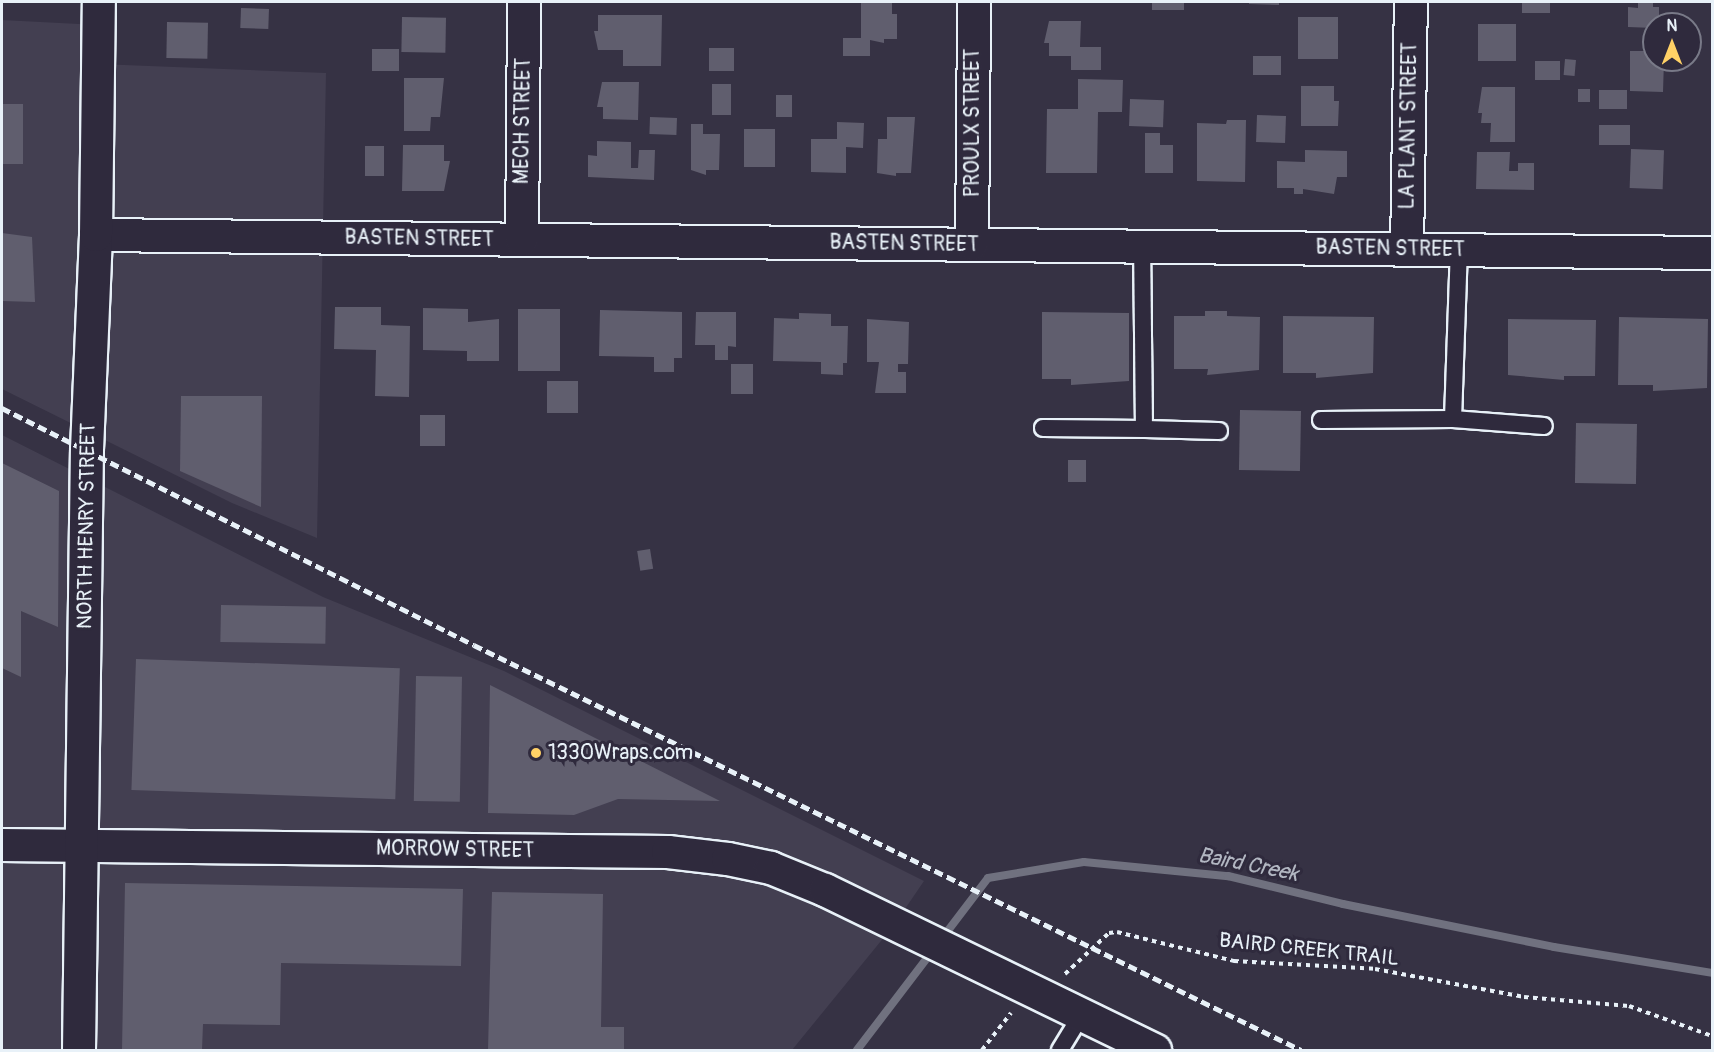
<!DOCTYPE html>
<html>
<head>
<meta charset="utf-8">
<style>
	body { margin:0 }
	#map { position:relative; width:1714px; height:1052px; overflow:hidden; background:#363244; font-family:Pangolin,sans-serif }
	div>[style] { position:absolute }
	.built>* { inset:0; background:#433f51 }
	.stream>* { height:8px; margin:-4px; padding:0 4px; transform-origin:4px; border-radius:4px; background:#70717f }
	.building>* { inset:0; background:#605e6e; transform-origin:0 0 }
	.path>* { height:4px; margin-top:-2px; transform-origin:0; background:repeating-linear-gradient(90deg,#e8f1f8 0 4.5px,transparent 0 9px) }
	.roads { filter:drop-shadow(2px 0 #e8f1f8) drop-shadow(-2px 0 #e8f1f8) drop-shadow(0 2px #e8f1f8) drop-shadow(0 -2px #e8f1f8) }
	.lane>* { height:16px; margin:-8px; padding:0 8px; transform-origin:8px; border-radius:8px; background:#2f2a3d }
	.street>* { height:32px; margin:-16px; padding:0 16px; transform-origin:16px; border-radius:16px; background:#2f2a3d }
	.rail>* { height:4.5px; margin-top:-2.25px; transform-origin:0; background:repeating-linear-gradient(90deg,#e8f1f8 0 9px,transparent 0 13.5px) }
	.dots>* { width:16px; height:16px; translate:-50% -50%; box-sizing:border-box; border:3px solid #2f2a3d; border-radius:50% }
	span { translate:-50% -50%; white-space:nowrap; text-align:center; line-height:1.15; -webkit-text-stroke:6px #2f2a3d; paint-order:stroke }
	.street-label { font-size:21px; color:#e8f1f8 }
	.poi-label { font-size:21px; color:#e8f1f8 }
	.left { translate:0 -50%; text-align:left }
	.water-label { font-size:22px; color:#b2b7c2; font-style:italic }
	.frame { position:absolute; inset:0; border:3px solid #e8f1f8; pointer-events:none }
	.north { position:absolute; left:1642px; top:12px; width:60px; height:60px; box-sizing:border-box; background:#2f2a3d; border:2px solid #797a88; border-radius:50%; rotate:0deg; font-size:16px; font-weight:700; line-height:24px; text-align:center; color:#e8f1f8 }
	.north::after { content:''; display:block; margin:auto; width:21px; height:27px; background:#ffd166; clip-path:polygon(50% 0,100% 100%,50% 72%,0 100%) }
</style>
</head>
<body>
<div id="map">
	<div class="built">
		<i style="clip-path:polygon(2px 20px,98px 25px,99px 64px,326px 73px,317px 538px,232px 503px,2px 389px)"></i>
		<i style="clip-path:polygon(2px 435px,323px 597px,504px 671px,924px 881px,894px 925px,792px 1050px,2px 1050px)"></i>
	</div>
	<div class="stream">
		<i style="left:857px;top:1050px;width:216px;rotate:-52.7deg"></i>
		<i style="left:988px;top:878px;width:97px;rotate:-9.5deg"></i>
		<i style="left:1084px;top:862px;width:145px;rotate:5.6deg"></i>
		<i style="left:1228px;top:876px;width:118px;rotate:13.7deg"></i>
		<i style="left:1343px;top:904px;width:215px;rotate:11.5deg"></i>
		<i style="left:1554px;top:947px;width:160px;rotate:9.3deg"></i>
	</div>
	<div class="building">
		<i style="clip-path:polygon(861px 2px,892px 2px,892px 14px,897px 14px,897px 39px,884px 39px,884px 43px,870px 40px,870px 56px,843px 56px,843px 38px,861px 38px)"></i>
		<i style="left:1152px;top:2px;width:32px;height:8px"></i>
		<i style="clip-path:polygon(1249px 2px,1279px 2px,1279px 5px,1249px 4px)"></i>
		<i style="left:1522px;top:2px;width:28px;height:11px"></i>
		<i style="clip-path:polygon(1638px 2px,1653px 2px,1653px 7px,1659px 7px,1659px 24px,1654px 28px,1628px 27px,1628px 7px,1638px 8px)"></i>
		<i style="left:241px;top:8px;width:28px;height:20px;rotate:2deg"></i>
		<i style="clip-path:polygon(598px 15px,662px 15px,661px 66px,623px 66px,623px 50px,598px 50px,594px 31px,598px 31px)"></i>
		<i style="left:402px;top:17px;width:44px;height:35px;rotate:1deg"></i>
		<i style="left:1298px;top:17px;width:40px;height:42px"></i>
		<i style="clip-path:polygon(1049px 21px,1081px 21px,1080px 47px,1101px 47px,1101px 70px,1071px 70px,1071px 56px,1049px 56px,1049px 43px,1044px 43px)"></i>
		<i style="left:167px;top:22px;width:41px;height:36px;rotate:1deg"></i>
		<i style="left:1478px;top:24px;width:38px;height:37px"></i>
		<i style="left:709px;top:48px;width:25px;height:23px"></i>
		<i style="left:372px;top:49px;width:27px;height:22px"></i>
		<i style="clip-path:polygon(1630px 51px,1654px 51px,1654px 60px,1664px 60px,1663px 92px,1630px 91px)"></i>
		<i style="left:1253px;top:56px;width:28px;height:19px"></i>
		<i style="left:1565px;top:59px;width:11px;height:16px;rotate:5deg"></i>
		<i style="left:1535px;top:61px;width:25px;height:19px"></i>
		<i style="clip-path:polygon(404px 78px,444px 78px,440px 117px,431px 117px,430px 131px,404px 131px)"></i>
		<i style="clip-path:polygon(1078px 79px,1123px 80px,1122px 112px,1098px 112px,1097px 173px,1046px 173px,1047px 109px,1078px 109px)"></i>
		<i style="clip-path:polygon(602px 82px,639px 82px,638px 120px,603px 119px,603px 107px,597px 107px)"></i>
		<i style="left:712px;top:84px;width:19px;height:31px"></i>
		<i style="clip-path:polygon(1301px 86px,1334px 86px,1334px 101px,1339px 101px,1338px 126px,1301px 126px)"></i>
		<i style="clip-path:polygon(1482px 87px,1515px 87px,1515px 142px,1490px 142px,1491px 123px,1481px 123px,1482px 113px,1478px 113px)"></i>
		<i style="left:1578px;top:89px;width:12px;height:13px"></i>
		<i style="left:1599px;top:90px;width:28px;height:19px"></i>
		<i style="left:776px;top:95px;width:16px;height:22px"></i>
		<i style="left:1130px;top:99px;width:34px;height:27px;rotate:2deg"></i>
		<i style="left:2px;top:104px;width:21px;height:60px"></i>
		<i style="left:1257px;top:115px;width:29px;height:27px;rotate:2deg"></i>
		<i style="left:650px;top:117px;width:27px;height:17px;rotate:2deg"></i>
		<i style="clip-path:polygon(887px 117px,915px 117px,911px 173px,896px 173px,896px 176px,877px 173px,878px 139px,887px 139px)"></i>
		<i style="clip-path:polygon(1227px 120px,1246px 120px,1245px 182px,1197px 181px,1197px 123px,1226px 124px)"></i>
		<i style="clip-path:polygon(837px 122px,864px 123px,863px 148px,846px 147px,846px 173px,811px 172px,811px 139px,837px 139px)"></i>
		<i style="clip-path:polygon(691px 124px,703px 124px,703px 134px,720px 134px,719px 170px,706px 170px,706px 175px,691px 170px)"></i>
		<i style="left:1599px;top:125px;width:31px;height:20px"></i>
		<i style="left:744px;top:129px;width:31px;height:38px"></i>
		<i style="clip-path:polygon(1145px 133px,1160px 133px,1160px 145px,1173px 145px,1173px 173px,1145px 173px)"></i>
		<i style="clip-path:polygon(597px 141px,631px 142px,631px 168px,638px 168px,639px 150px,655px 150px,654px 180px,588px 177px,588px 155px,597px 156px)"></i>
		<i style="clip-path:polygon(403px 145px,444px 145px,444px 161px,450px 161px,444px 191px,402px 191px)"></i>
		<i style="left:365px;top:146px;width:19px;height:30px"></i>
		<i style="left:1631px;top:149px;width:33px;height:39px;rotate:2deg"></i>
		<i style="clip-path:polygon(1305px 150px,1347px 151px,1347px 177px,1337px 177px,1334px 194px,1303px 189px,1303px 194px,1294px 194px,1294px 188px,1277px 188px,1277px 161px,1305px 162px)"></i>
		<i style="clip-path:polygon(1477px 152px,1510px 152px,1509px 171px,1518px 171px,1518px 163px,1534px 163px,1534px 190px,1476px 189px)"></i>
		<i style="clip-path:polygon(2px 233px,32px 237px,35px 302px,2px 301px)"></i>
		<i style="clip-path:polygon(335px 307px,381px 307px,381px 325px,410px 326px,409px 397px,375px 396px,376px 350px,334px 349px)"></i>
		<i style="clip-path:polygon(423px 308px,468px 309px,468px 322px,499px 319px,499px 361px,467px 361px,467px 351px,423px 350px)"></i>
		<i style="left:518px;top:309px;width:42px;height:62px"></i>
		<i style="clip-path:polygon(600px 310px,682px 312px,682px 358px,674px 358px,674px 372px,654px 372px,654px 357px,599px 356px)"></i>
		<i style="clip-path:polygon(1205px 311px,1227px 311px,1227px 316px,1260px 317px,1259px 370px,1207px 375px,1208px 369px,1174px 369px,1174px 316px,1205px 316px)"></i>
		<i style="clip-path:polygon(696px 312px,736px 312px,736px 347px,728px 346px,728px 360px,715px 360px,715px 345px,695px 345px)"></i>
		<i style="clip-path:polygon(1042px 312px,1129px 313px,1129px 381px,1071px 385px,1071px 379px,1042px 379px)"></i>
		<i style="clip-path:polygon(799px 313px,831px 314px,831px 326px,848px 326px,847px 363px,843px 363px,843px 375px,821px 374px,821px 362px,773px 361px,774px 318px,799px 319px)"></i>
		<i style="clip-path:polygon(1283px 316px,1374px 317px,1373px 373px,1316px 378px,1316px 373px,1283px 373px)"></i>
		<i style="clip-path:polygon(1619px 317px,1708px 319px,1707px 388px,1653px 391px,1653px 385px,1618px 385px)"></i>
		<i style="clip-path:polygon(867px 319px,909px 322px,908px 364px,898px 364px,898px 372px,906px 372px,906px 393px,875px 393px,879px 362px,867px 362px)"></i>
		<i style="clip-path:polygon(1508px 319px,1596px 320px,1595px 376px,1564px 376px,1564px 380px,1508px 375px)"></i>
		<i style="left:731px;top:364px;width:22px;height:30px"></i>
		<i style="left:547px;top:381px;width:31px;height:32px"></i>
		<i style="clip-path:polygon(181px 396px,262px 396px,261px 507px,180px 471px)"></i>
		<i style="left:1240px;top:410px;width:61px;height:60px;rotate:1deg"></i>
		<i style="left:420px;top:415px;width:25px;height:31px"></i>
		<i style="left:1576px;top:423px;width:61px;height:60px;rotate:1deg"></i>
		<i style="left:1068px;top:460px;width:18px;height:22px"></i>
		<i style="clip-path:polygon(2px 463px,59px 491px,58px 627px,21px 611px,21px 677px,2px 668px)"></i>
		<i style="left:650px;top:549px;width:20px;height:13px;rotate:81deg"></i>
		<i style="left:221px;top:605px;width:105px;height:37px;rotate:1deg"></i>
		<i style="left:136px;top:659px;width:264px;height:131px;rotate:2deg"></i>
		<i style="left:416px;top:676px;width:46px;height:125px;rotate:1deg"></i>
		<i style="clip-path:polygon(490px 685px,720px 801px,618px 799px,574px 815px,488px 813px)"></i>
		<i style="clip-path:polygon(125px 883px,463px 889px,461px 966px,281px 963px,280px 1025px,203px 1024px,202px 1050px,122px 1050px)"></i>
		<i style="clip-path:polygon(492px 892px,603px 894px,601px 1027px,624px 1027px,624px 1050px,488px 1050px)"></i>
	</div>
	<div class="path">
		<i style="left:1065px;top:974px;width:60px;rotate:-43deg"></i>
		<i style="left:1109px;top:933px;width:8px;rotate:-7deg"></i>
		<i style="left:1117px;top:932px;width:121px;rotate:13.9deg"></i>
		<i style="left:1234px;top:961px;width:141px;rotate:3.2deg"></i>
		<i style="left:1375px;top:969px;width:152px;rotate:10.6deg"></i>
		<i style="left:1524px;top:997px;width:105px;rotate:4.9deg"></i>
		<i style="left:1629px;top:1006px;width:88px;rotate:19.9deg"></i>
		<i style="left:982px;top:1050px;width:47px;rotate:-51.9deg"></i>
	</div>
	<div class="roads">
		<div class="lane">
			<i style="left:1453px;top:419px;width:91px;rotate:4.4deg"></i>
			<i style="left:1321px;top:420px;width:132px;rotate:-0.4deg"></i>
			<i style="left:1453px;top:419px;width:169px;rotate:-88deg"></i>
			<i style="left:1043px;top:428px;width:101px;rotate:0.6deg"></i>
			<i style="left:1144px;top:429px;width:185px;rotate:-90.6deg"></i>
			<i style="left:1144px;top:429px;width:75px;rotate:1.5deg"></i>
			<i style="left:1060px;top:1050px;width:42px;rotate:-58.6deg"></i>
		</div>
		<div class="street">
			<i style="left:96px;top:235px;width:1616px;rotate:0.64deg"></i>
			<i style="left:522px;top:240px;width:238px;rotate:-89.5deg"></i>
			<i style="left:972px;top:244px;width:242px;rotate:-89.5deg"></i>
			<i style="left:1407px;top:250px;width:248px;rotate:-89.1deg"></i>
			<i style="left:2px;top:845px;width:666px;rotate:0.6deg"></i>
			<i style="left:668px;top:852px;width:60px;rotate:6.7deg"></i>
			<i style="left:728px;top:859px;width:44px;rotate:11.8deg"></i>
			<i style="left:771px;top:868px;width:58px;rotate:22.2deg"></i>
			<i style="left:825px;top:890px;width:367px;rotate:25.9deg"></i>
			<i style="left:79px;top:1050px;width:600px;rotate:-89.24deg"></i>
			<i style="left:87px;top:450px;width:215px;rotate:-87.6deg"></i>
			<i style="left:96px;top:235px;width:233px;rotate:-89.3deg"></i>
		</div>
	</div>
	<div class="rail">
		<i style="left:2px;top:408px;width:528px;rotate:26.66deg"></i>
		<i style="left:474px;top:645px;width:921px;rotate:26.09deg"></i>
	</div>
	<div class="dots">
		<i style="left:536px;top:753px;background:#ffd166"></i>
	</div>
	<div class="street-label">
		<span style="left:523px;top:121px;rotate:-89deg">MECH STREET</span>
		<span style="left:973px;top:123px;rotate:-90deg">PROULX STREET</span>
		<span style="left:1409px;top:126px;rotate:-89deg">LA PLANT STREET</span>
		<span style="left:419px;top:239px;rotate:1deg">BASTEN STREET</span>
		<span style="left:904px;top:244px;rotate:1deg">BASTEN STREET</span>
		<span style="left:1390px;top:249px;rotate:1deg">BASTEN STREET</span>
		<span style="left:87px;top:526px;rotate:-89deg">NORTH HENRY STREET</span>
		<span style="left:455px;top:850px;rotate:1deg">MORROW STREET</span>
		<span style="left:1309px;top:950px;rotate:6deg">BAIRD CREEK TRAIL</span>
	</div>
	<div class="poi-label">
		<span class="left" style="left:548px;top:753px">1330Wraps.com</span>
	</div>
	<div class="water-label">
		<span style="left:1248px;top:865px;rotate:11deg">Baird Creek</span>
	</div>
	<div class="frame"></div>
	<div class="north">N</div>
</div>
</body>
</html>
